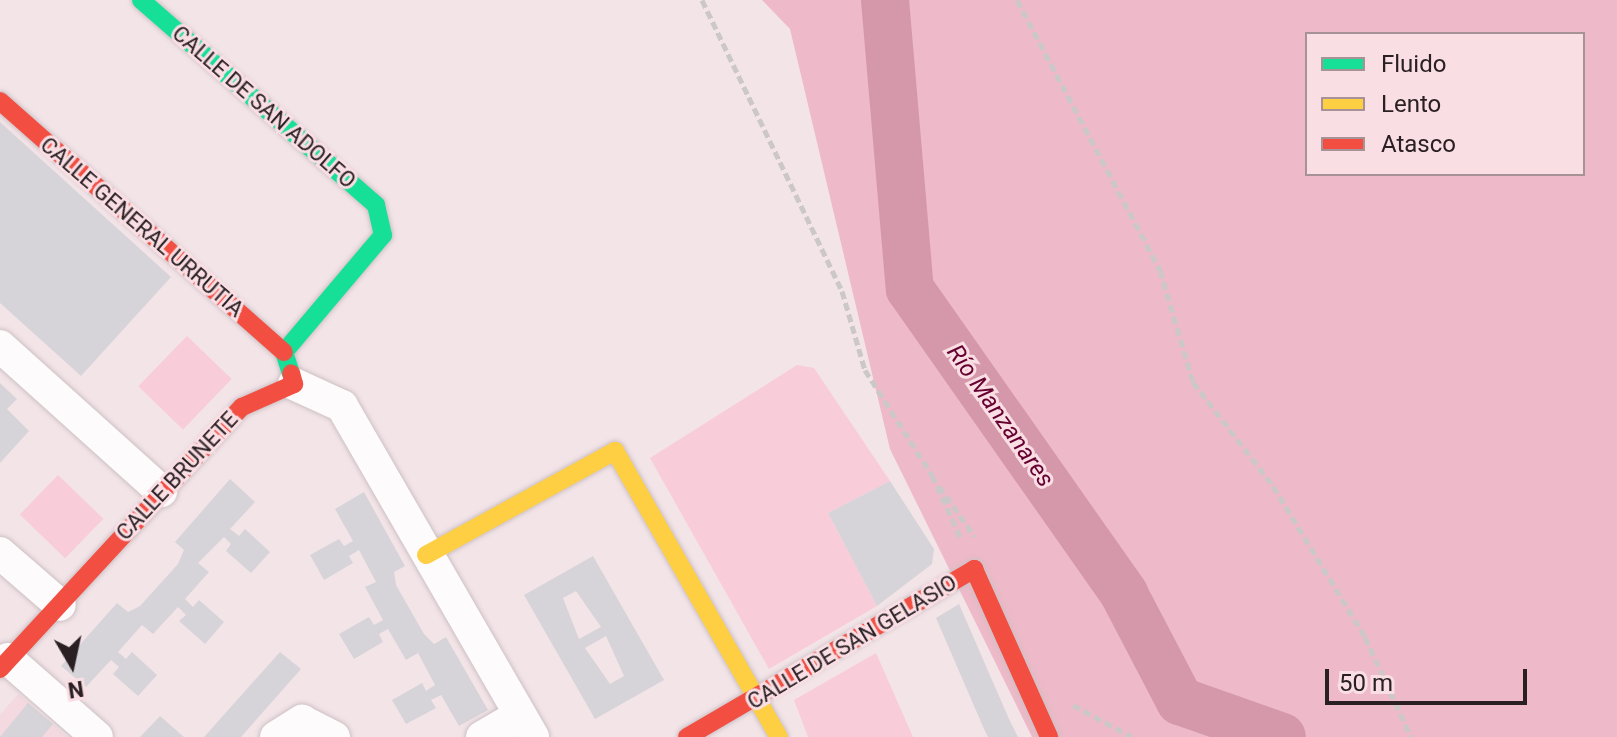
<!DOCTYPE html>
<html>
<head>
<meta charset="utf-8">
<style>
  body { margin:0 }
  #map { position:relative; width:1617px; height:737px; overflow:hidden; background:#f3e4e8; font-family:Roboto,sans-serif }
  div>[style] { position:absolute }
  .built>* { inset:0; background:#f4d9e0 }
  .green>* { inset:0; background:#f9ccd9; transform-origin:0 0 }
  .forest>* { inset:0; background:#eeb9c8 }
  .river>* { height:48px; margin:-24px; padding:0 24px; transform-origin:24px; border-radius:24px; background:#d598aa }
  .building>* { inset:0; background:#d6d4d8 }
  .path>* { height:5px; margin-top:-2.5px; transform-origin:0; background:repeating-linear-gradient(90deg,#ccc7c9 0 8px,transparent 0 12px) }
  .roads { filter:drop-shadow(0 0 2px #cdc1c4) drop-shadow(0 0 2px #cdc1c4) }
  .street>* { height:32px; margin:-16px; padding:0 16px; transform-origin:16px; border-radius:16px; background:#fdfbfc }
  .fast>* { height:18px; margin:-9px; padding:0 9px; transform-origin:9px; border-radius:9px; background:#16e098 }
  .slow>* { height:18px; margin:-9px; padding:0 9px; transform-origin:9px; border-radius:9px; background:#ffcf43 }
  .jam>* { height:18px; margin:-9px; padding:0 9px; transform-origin:9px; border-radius:9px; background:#f24e42 }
  span { translate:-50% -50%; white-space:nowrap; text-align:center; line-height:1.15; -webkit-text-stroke:6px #f9dee4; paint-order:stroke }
  .street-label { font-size:22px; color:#2a2023 }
  .water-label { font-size:24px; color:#660031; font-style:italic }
  .legend { position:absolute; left:1305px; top:32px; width:280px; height:144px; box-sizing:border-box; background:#f9dee4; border:2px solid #a69297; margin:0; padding:10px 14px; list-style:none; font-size:24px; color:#2a2023 }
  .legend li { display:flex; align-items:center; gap:16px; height:40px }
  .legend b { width:40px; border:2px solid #a69297 }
  .north { position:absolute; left:32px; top:625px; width:80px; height:80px; -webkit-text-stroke:6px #f9dee4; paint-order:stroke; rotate:171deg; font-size:22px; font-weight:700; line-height:32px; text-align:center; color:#2a2023 }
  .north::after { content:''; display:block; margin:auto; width:28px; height:36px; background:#2a2023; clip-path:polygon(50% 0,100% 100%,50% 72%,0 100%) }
  .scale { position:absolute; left:1325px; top:669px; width:202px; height:36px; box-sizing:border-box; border:4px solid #2a2023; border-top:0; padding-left:10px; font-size:24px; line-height:28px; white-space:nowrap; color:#2a2023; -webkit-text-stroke:6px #f9dee4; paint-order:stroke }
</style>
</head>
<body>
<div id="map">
  <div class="built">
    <i style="clip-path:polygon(18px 694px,67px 737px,0 737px,0 715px)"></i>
  </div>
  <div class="green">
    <i style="left:187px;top:336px;width:62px;height:70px;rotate:44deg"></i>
    <i style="clip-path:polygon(797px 365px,814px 368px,890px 481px,828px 513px,877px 606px,769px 669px,650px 458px)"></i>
    <i style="left:58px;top:475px;width:63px;height:55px;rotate:44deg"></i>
    <i style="clip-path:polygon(876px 653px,913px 737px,808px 737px,794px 700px)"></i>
  </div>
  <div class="forest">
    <i style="clip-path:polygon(evenodd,762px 0,1617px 0,1617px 737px,1032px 737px,890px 449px,790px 29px,762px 0,1307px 34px,1583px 34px,1583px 174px,1307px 174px,1307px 34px)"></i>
  </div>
  <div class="river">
    <i style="left:885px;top:0;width:290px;rotate:85.1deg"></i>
    <i style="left:910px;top:289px;width:373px;rotate:54.9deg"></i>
    <i style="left:1124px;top:594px;width:121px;rotate:62.4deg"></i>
    <i style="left:1180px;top:701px;width:108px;rotate:19.4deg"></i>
  </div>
  <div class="building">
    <i style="clip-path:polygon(0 122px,171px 277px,81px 376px,0 303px)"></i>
    <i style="clip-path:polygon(0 383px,17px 399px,7px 409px,29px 431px,0 463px)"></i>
    <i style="clip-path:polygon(230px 479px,255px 502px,230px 529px,239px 536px,245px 529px,270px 552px,251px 573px,226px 551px,231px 544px,224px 537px,198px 563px,209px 572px,185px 599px,193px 607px,199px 600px,224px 622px,205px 644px,179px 621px,186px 615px,178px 607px,153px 634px,142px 625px,118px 652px,126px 659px,132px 652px,157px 675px,138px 696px,113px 674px,119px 667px,111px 660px,86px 687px,61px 666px,117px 603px,128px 612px,140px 606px,178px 564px,184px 550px,175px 542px)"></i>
    <i style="clip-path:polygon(890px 481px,934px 549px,932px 564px,877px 606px,828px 513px)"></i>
    <i style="clip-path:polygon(364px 492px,405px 566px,394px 572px,396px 585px,424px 634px,434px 644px,446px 637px,488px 710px,459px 726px,441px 695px,431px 700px,436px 708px,406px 724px,392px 700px,422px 683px,426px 691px,435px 685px,418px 653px,406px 660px,388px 629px,379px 634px,383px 642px,354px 659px,339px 634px,369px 617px,374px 625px,383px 620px,365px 587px,376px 582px,359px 550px,349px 556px,353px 563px,324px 580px,310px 555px,339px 539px,344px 546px,353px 541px,335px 509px)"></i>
    <i style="clip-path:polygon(evenodd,593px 556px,664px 680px,595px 719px,524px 595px,593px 556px,576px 591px,601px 627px,579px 639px,563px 598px,576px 591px,593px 556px,606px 636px,624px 676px,610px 684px,585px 648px,606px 636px)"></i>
    <i style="clip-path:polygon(959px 604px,1009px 719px,1018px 737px,988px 737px,984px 729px,936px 618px)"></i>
    <i style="clip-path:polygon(280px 652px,301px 669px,241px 737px,204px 737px)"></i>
    <i style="clip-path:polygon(28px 703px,53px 724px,42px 737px,0 737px)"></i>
    <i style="clip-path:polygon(160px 716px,184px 737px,140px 737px)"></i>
  </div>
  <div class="path">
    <i style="left:702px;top:0;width:323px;rotate:64.3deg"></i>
    <i style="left:842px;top:291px;width:82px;rotate:73.8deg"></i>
    <i style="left:865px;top:370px;width:125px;rotate:57.5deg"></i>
    <i style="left:932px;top:475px;width:70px;rotate:65.6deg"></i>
    <i style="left:1017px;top:0;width:306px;rotate:62.1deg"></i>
    <i style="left:1160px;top:270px;width:117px;rotate:73.6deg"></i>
    <i style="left:1193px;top:382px;width:131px;rotate:52.4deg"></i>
    <i style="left:1273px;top:486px;width:177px;rotate:58.6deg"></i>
    <i style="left:1365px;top:637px;width:110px;rotate:65.3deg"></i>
    <i style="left:939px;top:486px;width:62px;rotate:54.8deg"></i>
    <i style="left:1073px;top:705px;width:67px;rotate:28.5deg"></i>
  </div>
  <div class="roads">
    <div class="street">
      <i style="left:0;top:346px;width:217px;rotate:42deg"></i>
      <i style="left:294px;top:384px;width:53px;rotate:24.6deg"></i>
      <i style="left:342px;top:406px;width:382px;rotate:60deg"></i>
      <i style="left:0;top:553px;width:79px;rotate:40.9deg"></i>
      <i style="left:8px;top:659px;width:118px;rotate:41.2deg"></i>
      <i style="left:276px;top:737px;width:31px;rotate:-32deg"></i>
      <i style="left:302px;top:721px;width:36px;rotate:27deg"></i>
      <i style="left:482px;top:737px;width:44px;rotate:-30.1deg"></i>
    </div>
    <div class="fast">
      <i style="left:141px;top:0;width:312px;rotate:41.1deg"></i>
      <i style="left:376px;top:205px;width:31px;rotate:77deg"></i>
      <i style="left:383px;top:235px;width:153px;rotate:130.2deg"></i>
      <i style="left:284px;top:352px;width:22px;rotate:72deg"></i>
    </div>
    <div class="slow">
      <i style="left:426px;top:555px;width:216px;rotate:-28.8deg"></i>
      <i style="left:615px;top:451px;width:330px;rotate:60.2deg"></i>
    </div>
    <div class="jam">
      <i style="left:0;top:101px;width:379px;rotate:41.5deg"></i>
      <i style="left:0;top:669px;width:357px;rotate:-47.3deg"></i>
      <i style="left:242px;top:407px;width:57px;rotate:-23.9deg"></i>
      <i style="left:294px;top:384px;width:11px;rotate:-105deg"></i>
      <i style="left:687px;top:737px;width:333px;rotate:-30.3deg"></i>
      <i style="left:974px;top:569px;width:184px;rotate:65.9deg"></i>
    </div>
  </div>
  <div class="street-label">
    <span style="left:264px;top:107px;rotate:41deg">CALLE DE SAN ADOLFO</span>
    <span style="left:142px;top:227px;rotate:41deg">CALLE GENERAL URRUTIA</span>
    <span style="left:177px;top:476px;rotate:-47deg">CALLE BRUNETE</span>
    <span style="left:852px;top:642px;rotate:-31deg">CALLE DE SAN GELASIO</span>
  </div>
  <div class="water-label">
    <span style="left:1000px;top:416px;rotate:55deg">Río Manzanares</span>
  </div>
  <ul class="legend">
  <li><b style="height:10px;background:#16e098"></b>Fluido</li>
  <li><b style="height:10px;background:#ffcf43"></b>Lento</li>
  <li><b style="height:10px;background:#f24e42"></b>Atasco</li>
  </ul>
  <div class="north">N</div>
  <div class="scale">50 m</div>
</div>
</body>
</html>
